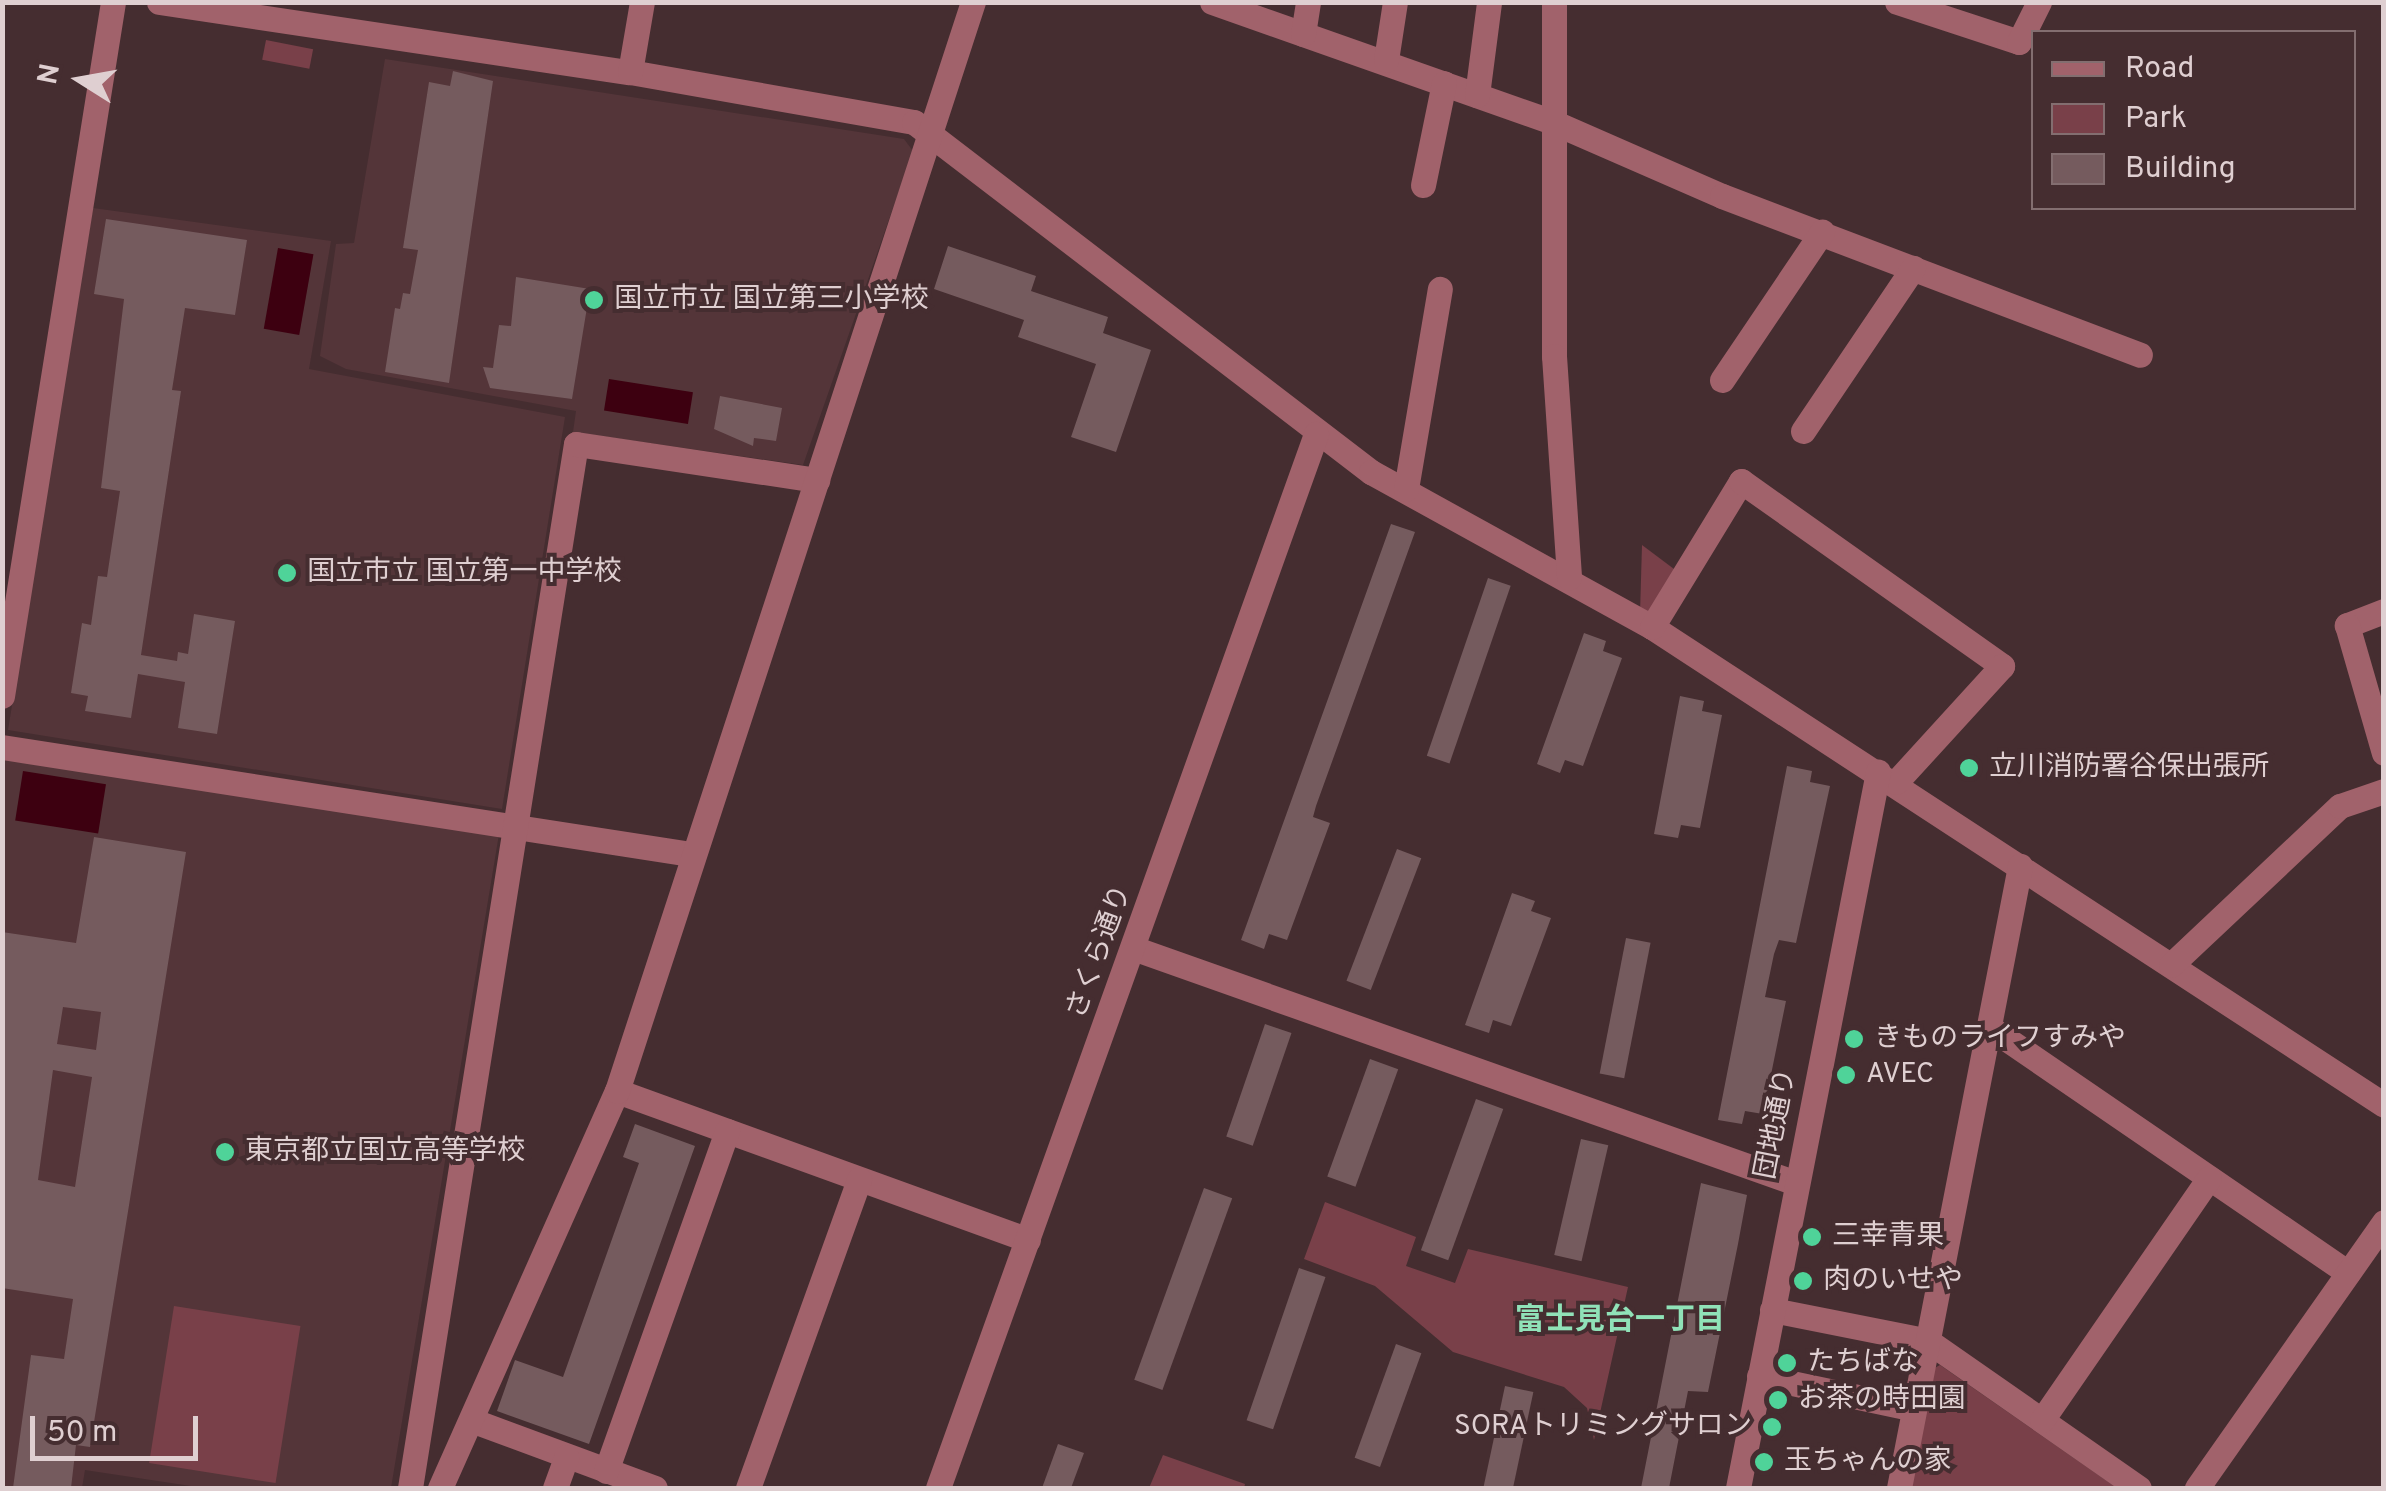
<!DOCTYPE html>
<html>
<head>
<meta charset="utf-8">
<style>
  body { margin:0 }
  #map { position:relative; width:2386px; height:1491px; overflow:hidden; background:#452d30; font-family:Overpass,"Noto Sans JP",sans-serif }
  div>[style] { position:absolute }
  .built>* { inset:0; background:#543539 }
  .green>* { inset:0; background:#794049; transform-origin:0 0 }
  .water>* { inset:0; background:#3d0010; transform-origin:0 0 }
  .building>* { inset:0; background:#755b5e; transform-origin:0 0 }
  .minor>* { height:25px; margin:-12.5px; padding:0 12.5px; transform-origin:12.5px; border-radius:12.5px; background:#a1626b }
  .dots>* { width:28px; height:28px; translate:-50% -50%; box-sizing:border-box; border:5px solid #452d30; border-radius:50% }
  span { translate:-50% -50%; white-space:nowrap; text-align:center; line-height:1.15; -webkit-text-stroke:8px #452d30; paint-order:stroke }
  .poi-label { font-size:28px; color:#dfcfd1 }
  .left { translate:0 -50%; text-align:left }
  .right { translate:-100% -50%; text-align:right }
  .street-label { font-size:28px; color:#dfcfd1 }
  .neighbourhood-label { font-size:30px; color:#90e2b8; font-weight:700 }
  .frame { position:absolute; inset:0; border:5px solid #dfcfd1; pointer-events:none }
  .legend { position:absolute; left:2031px; top:30px; width:325px; height:180px; box-sizing:border-box; background:#452d30; border:2px solid #836e70; margin:0; padding:12px 18px; list-style:none; font-size:30px; color:#dfcfd1 }
  .legend li { display:flex; align-items:center; gap:20px; height:50px }
  .legend b { width:50px; border:2px solid #836e70 }
  .north { position:absolute; left:30px; top:30px; width:100px; height:100px; -webkit-text-stroke:8px #452d30; paint-order:stroke; rotate:281deg; font-size:28px; font-weight:700; line-height:40px; text-align:center; color:#dfcfd1 }
  .north::after { content:''; display:block; margin:auto; width:35px; height:45px; background:#dfcfd1; clip-path:polygon(50% 0,100% 100%,50% 72%,0 100%) }
  .scale { position:absolute; left:30px; top:1416px; width:168px; height:45px; box-sizing:border-box; border:5px solid #dfcfd1; border-top:0; padding-left:12px; font-size:30px; line-height:35px; white-space:nowrap; color:#dfcfd1; -webkit-text-stroke:8px #452d30; paint-order:stroke }
</style>
</head>
<body>
<div id="map">
  <div class="built">
    <i style="clip-path:polygon(385px 59px,904px 139px,913px 151px,803px 465px,573px 432px,576px 411px,346px 369px,320px 356px,336px 244px,354px 243px)"></i>
    <i style="clip-path:polygon(93px 208px,331px 241px,309px 369px,565px 417px,502px 809px,8px 730px)"></i>
    <i style="clip-path:polygon(4px 758px,499px 834px,391px 1488px,204px 1488px,85px 1470px,82px 1488px,3px 1488px)"></i>
  </div>
  <div class="green">
    <i style="left:266px;top:40px;width:48px;height:20px;rotate:11deg"></i>
    <i style="clip-path:polygon(1642px 545px,1678px 572px,1655px 612px,1640px 614px)"></i>
    <i style="clip-path:polygon(1325px 1202px,1416px 1237px,1406px 1266px,1455px 1283px,1468px 1249px,1628px 1287px,1594px 1440px,1587px 1408px,1564px 1387px,1453px 1352px,1375px 1286px,1304px 1259px)"></i>
    <i style="left:174px;top:1306px;width:128px;height:159px;rotate:9deg"></i>
    <i style="clip-path:polygon(1940px 1365px,2117px 1488px,1915px 1488px,1909px 1484px,1931px 1370px)"></i>
    <i style="clip-path:polygon(1163px 1455px,1245px 1484px,1244px 1488px,1149px 1488px)"></i>
  </div>
  <div class="water">
    <i style="left:278px;top:248px;width:36px;height:82px;rotate:10deg"></i>
    <i style="left:609px;top:379px;width:85px;height:32px;rotate:9deg"></i>
    <i style="left:23px;top:771px;width:84px;height:50px;rotate:9deg"></i>
  </div>
  <div class="building">
    <i style="clip-path:polygon(453px 71px,493px 81px,449px 383px,385px 372px,395px 308px,400px 309px,403px 293px,410px 294px,418px 250px,403px 248px,429px 82px,450px 86px)"></i>
    <i style="clip-path:polygon(106px 219px,247px 240px,235px 315px,185px 308px,172px 390px,181px 391px,141px 655px,177px 661px,178px 652px,188px 654px,194px 614px,235px 621px,217px 734px,178px 728px,185px 682px,138px 674px,131px 718px,85px 711px,88px 696px,71px 693px,82px 623px,91px 625px,98px 576px,107px 577px,120px 491px,101px 488px,124px 299px,94px 294px)"></i>
    <i style="clip-path:polygon(948px 246px,1036px 276px,1031px 291px,1108px 317px,1103px 333px,1151px 350px,1116px 452px,1071px 437px,1096px 364px,1018px 337px,1024px 320px,934px 289px)"></i>
    <i style="clip-path:polygon(516px 277px,590px 289px,572px 399px,490px 388px,483px 367px,493px 368px,499px 325px,511px 326px)"></i>
    <i style="clip-path:polygon(720px 396px,782px 408px,776px 441px,754px 438px,753px 446px,714px 429px)"></i>
    <i style="clip-path:polygon(1391px 524px,1415px 532px,1316px 806px,1313px 817px,1330px 823px,1287px 940px,1269px 934px,1264px 949px,1241px 940px)"></i>
    <i style="left:1488px;top:578px;width:24px;height:188px;rotate:19deg"></i>
    <i style="clip-path:polygon(1584px 633px,1606px 641px,1603px 651px,1622px 658px,1583px 766px,1565px 760px,1560px 773px,1537px 764px)"></i>
    <i style="clip-path:polygon(1680px 696px,1704px 701px,1702px 711px,1722px 715px,1700px 828px,1681px 825px,1678px 838px,1654px 834px)"></i>
    <i style="clip-path:polygon(1787px 766px,1812px 771px,1810px 782px,1830px 786px,1796px 943px,1779px 940px,1774px 954px,1765px 997px,1786px 1001px,1763px 1114px,1745px 1111px,1742px 1124px,1718px 1120px)"></i>
    <i style="clip-path:polygon(evenodd,94px 837px,186px 852px,90px 1447px,76px 1445px,71px 1488px,13px 1488px,31px 1355px,64px 1359px,73px 1299px,2px 1288px,2px 932px,76px 943px,94px 837px,63px 1007px,101px 1012px,96px 1050px,57px 1044px,63px 1007px,94px 837px,53px 1070px,92px 1077px,75px 1187px,38px 1180px,53px 1070px)"></i>
    <i style="left:1397px;top:849px;width:26px;height:141px;rotate:21deg"></i>
    <i style="clip-path:polygon(1512px 893px,1535px 901px,1531px 911px,1551px 918px,1511px 1026px,1493px 1020px,1489px 1033px,1465px 1025px)"></i>
    <i style="left:1626px;top:938px;width:25px;height:138px;rotate:11deg"></i>
    <i style="left:1265px;top:1024px;width:28px;height:119px;rotate:19deg"></i>
    <i style="left:1370px;top:1059px;width:30px;height:125px;rotate:20deg"></i>
    <i style="left:1476px;top:1099px;width:29px;height:161px;rotate:20deg"></i>
    <i style="clip-path:polygon(635px 1124px,695px 1146px,589px 1444px,497px 1411px,515px 1360px,563px 1377px,639px 1163px,623px 1157px)"></i>
    <i style="left:1581px;top:1139px;width:28px;height:119px;rotate:13deg"></i>
    <i style="clip-path:polygon(1701px 1183px,1747px 1195px,1738px 1244px,1708px 1392px,1688px 1391px,1669px 1488px,1641px 1488px)"></i>
    <i style="left:1204px;top:1188px;width:30px;height:204px;rotate:20deg"></i>
    <i style="left:1299px;top:1268px;width:28px;height:161px;rotate:19deg"></i>
    <i style="left:1396px;top:1344px;width:27px;height:121px;rotate:20deg"></i>
    <i style="left:1505px;top:1386px;width:29px;height:105px;rotate:12deg"></i>
    <i style="clip-path:polygon(1058px 1444px,1084px 1453px,1071px 1488px,1042px 1488px)"></i>
  </div>
  <div class="minor">
    <i style="left:159px;top:2px;width:476px;rotate:8.5deg"></i>
    <i style="left:630px;top:72px;width:288px;rotate:10deg"></i>
    <i style="left:914px;top:122px;width:576px;rotate:37.45deg"></i>
    <i style="left:1371px;top:472px;width:321px;rotate:28.9deg"></i>
    <i style="left:1652px;top:627px;width:874px;rotate:33.14deg"></i>
    <i style="left:1212px;top:2px;width:364px;rotate:19.4deg"></i>
    <i style="left:1555px;top:123px;width:182px;rotate:23.6deg"></i>
    <i style="left:1722px;top:196px;width:447px;rotate:20.8deg"></i>
    <i style="left:1554px;top:2px;width:354px;rotate:90deg"></i>
    <i style="left:1554px;top:356px;width:222px;rotate:86.1deg"></i>
    <i style="left:1897px;top:2px;width:128px;rotate:18.2deg"></i>
    <i style="left:2019px;top:42px;width:45px;rotate:-63.4deg"></i>
    <i style="left:1303px;top:34px;width:32px;rotate:-81deg"></i>
    <i style="left:1386px;top:60px;width:59px;rotate:-81.2deg"></i>
    <i style="left:630px;top:72px;width:71px;rotate:-80.3deg"></i>
    <i style="left:1477px;top:95px;width:94px;rotate:-82.6deg"></i>
    <i style="left:1423px;top:185px;width:104px;rotate:-78.4deg"></i>
    <i style="left:1722px;top:380px;width:179px;rotate:-56deg"></i>
    <i style="left:1803px;top:431px;width:197px;rotate:-56deg"></i>
    <i style="left:1406px;top:489px;width:203px;rotate:-80.4deg"></i>
    <i style="left:2384px;top:611px;width:40px;rotate:159deg"></i>
    <i style="left:2347px;top:625px;width:133px;rotate:73.9deg"></i>
    <i style="left:1652px;top:627px;width:171px;rotate:-58.6deg"></i>
    <i style="left:1741px;top:481px;width:320px;rotate:35.3deg"></i>
    <i style="left:2002px;top:666px;width:157px;rotate:132.4deg"></i>
    <i style="left:2px;top:696px;width:703px;rotate:-80.91deg"></i>
    <i style="left:2px;top:747px;width:696px;rotate:8.84deg"></i>
    <i style="left:1133px;top:948px;width:703px;rotate:19.52deg"></i>
    <i style="left:2171px;top:965px;width:232px;rotate:-43.3deg"></i>
    <i style="left:2340px;top:806px;width:46px;rotate:-18.8deg"></i>
    <i style="left:1989px;top:1027px;width:435px;rotate:34.4deg"></i>
    <i style="left:617px;top:1091px;width:437px;rotate:19.9deg"></i>
    <i style="left:1772px;top:1310px;width:159px;rotate:11.2deg"></i>
    <i style="left:1928px;top:1341px;width:257px;rotate:34.9deg"></i>
    <i style="left:1759px;top:1376px;width:158px;rotate:12deg"></i>
    <i style="left:471px;top:1420px;width:196px;rotate:20.3deg"></i>
    <i style="left:2042px;top:1420px;width:294px;rotate:-55.4deg"></i>
    <i style="left:606px;top:1471px;width:361px;rotate:-70.4deg"></i>
    <i style="left:410px;top:1488px;width:1057px;rotate:-80.97deg"></i>
    <i style="left:576px;top:444px;width:244px;rotate:8.5deg"></i>
    <i style="left:440px;top:1488px;width:435px;rotate:-66deg"></i>
    <i style="left:617px;top:1091px;width:1146px;rotate:-71.9deg"></i>
    <i style="left:555px;top:1488px;width:33px;rotate:-70deg"></i>
    <i style="left:748px;top:1488px;width:328px;rotate:-70.2deg"></i>
    <i style="left:938px;top:1488px;width:1120px;rotate:-70.27deg"></i>
    <i style="left:1738px;top:1488px;width:730px;rotate:-78.94deg"></i>
    <i style="left:1899px;top:1488px;width:634px;rotate:-78.99deg"></i>
    <i style="left:2197px;top:1488px;width:325px;rotate:-54.9deg"></i>
  </div>
  <div class="dots">
    <i style="left:594px;top:300px;background:#4fd399"></i>
    <i style="left:287px;top:573px;background:#4fd399"></i>
    <i style="left:1969px;top:768px;background:#4fd399"></i>
    <i style="left:1854px;top:1039px;background:#4fd399"></i>
    <i style="left:1846px;top:1075px;background:#4fd399"></i>
    <i style="left:225px;top:1152px;background:#4fd399"></i>
    <i style="left:1812px;top:1237px;background:#4fd399"></i>
    <i style="left:1803px;top:1281px;background:#4fd399"></i>
    <i style="left:1787px;top:1363px;background:#4fd399"></i>
    <i style="left:1778px;top:1400px;background:#4fd399"></i>
    <i style="left:1772px;top:1427px;background:#4fd399"></i>
    <i style="left:1764px;top:1462px;background:#4fd399"></i>
  </div>
  <div class="poi-label">
    <span class="left" style="left:614px;top:300px">国立市立 国立第三小学校</span>
    <span class="left" style="left:307px;top:573px">国立市立 国立第一中学校</span>
    <span class="left" style="left:1989px;top:768px">立川消防署谷保出張所</span>
    <span class="left" style="left:1874px;top:1039px">きものライフすみや</span>
    <span class="left" style="left:1866px;top:1075px">AVEC</span>
    <span class="left" style="left:245px;top:1152px">東京都立国立高等学校</span>
    <span class="left" style="left:1832px;top:1237px">三幸青果</span>
    <span class="left" style="left:1823px;top:1281px">肉のいせや</span>
    <span class="left" style="left:1807px;top:1363px">たちばな</span>
    <span class="left" style="left:1798px;top:1400px">お茶の時田園</span>
    <span class="right" style="left:1752px;top:1427px">SORAトリミングサロン</span>
    <span class="left" style="left:1784px;top:1462px">玉ちゃんの家</span>
  </div>
  <div class="street-label">
    <span style="left:1100px;top:952px;rotate:-70deg">さくら通り</span>
    <span style="left:1777px;top:1124px;rotate:-79deg">団地通り</span>
  </div>
  <div class="neighbourhood-label">
    <span style="left:1620px;top:1322px">富士見台一丁目</span>
  </div>
  <div class="frame"></div>
  <ul class="legend">
  <li><b style="height:12px;background:#a1626b"></b>Road</li>
  <li><b style="height:28px;background:#794049"></b>Park</li>
  <li><b style="height:28px;background:#755b5e"></b>Building</li>
  </ul>
  <div class="north">N</div>
  <div class="scale">50 m</div>
</div>
</body>
</html>
